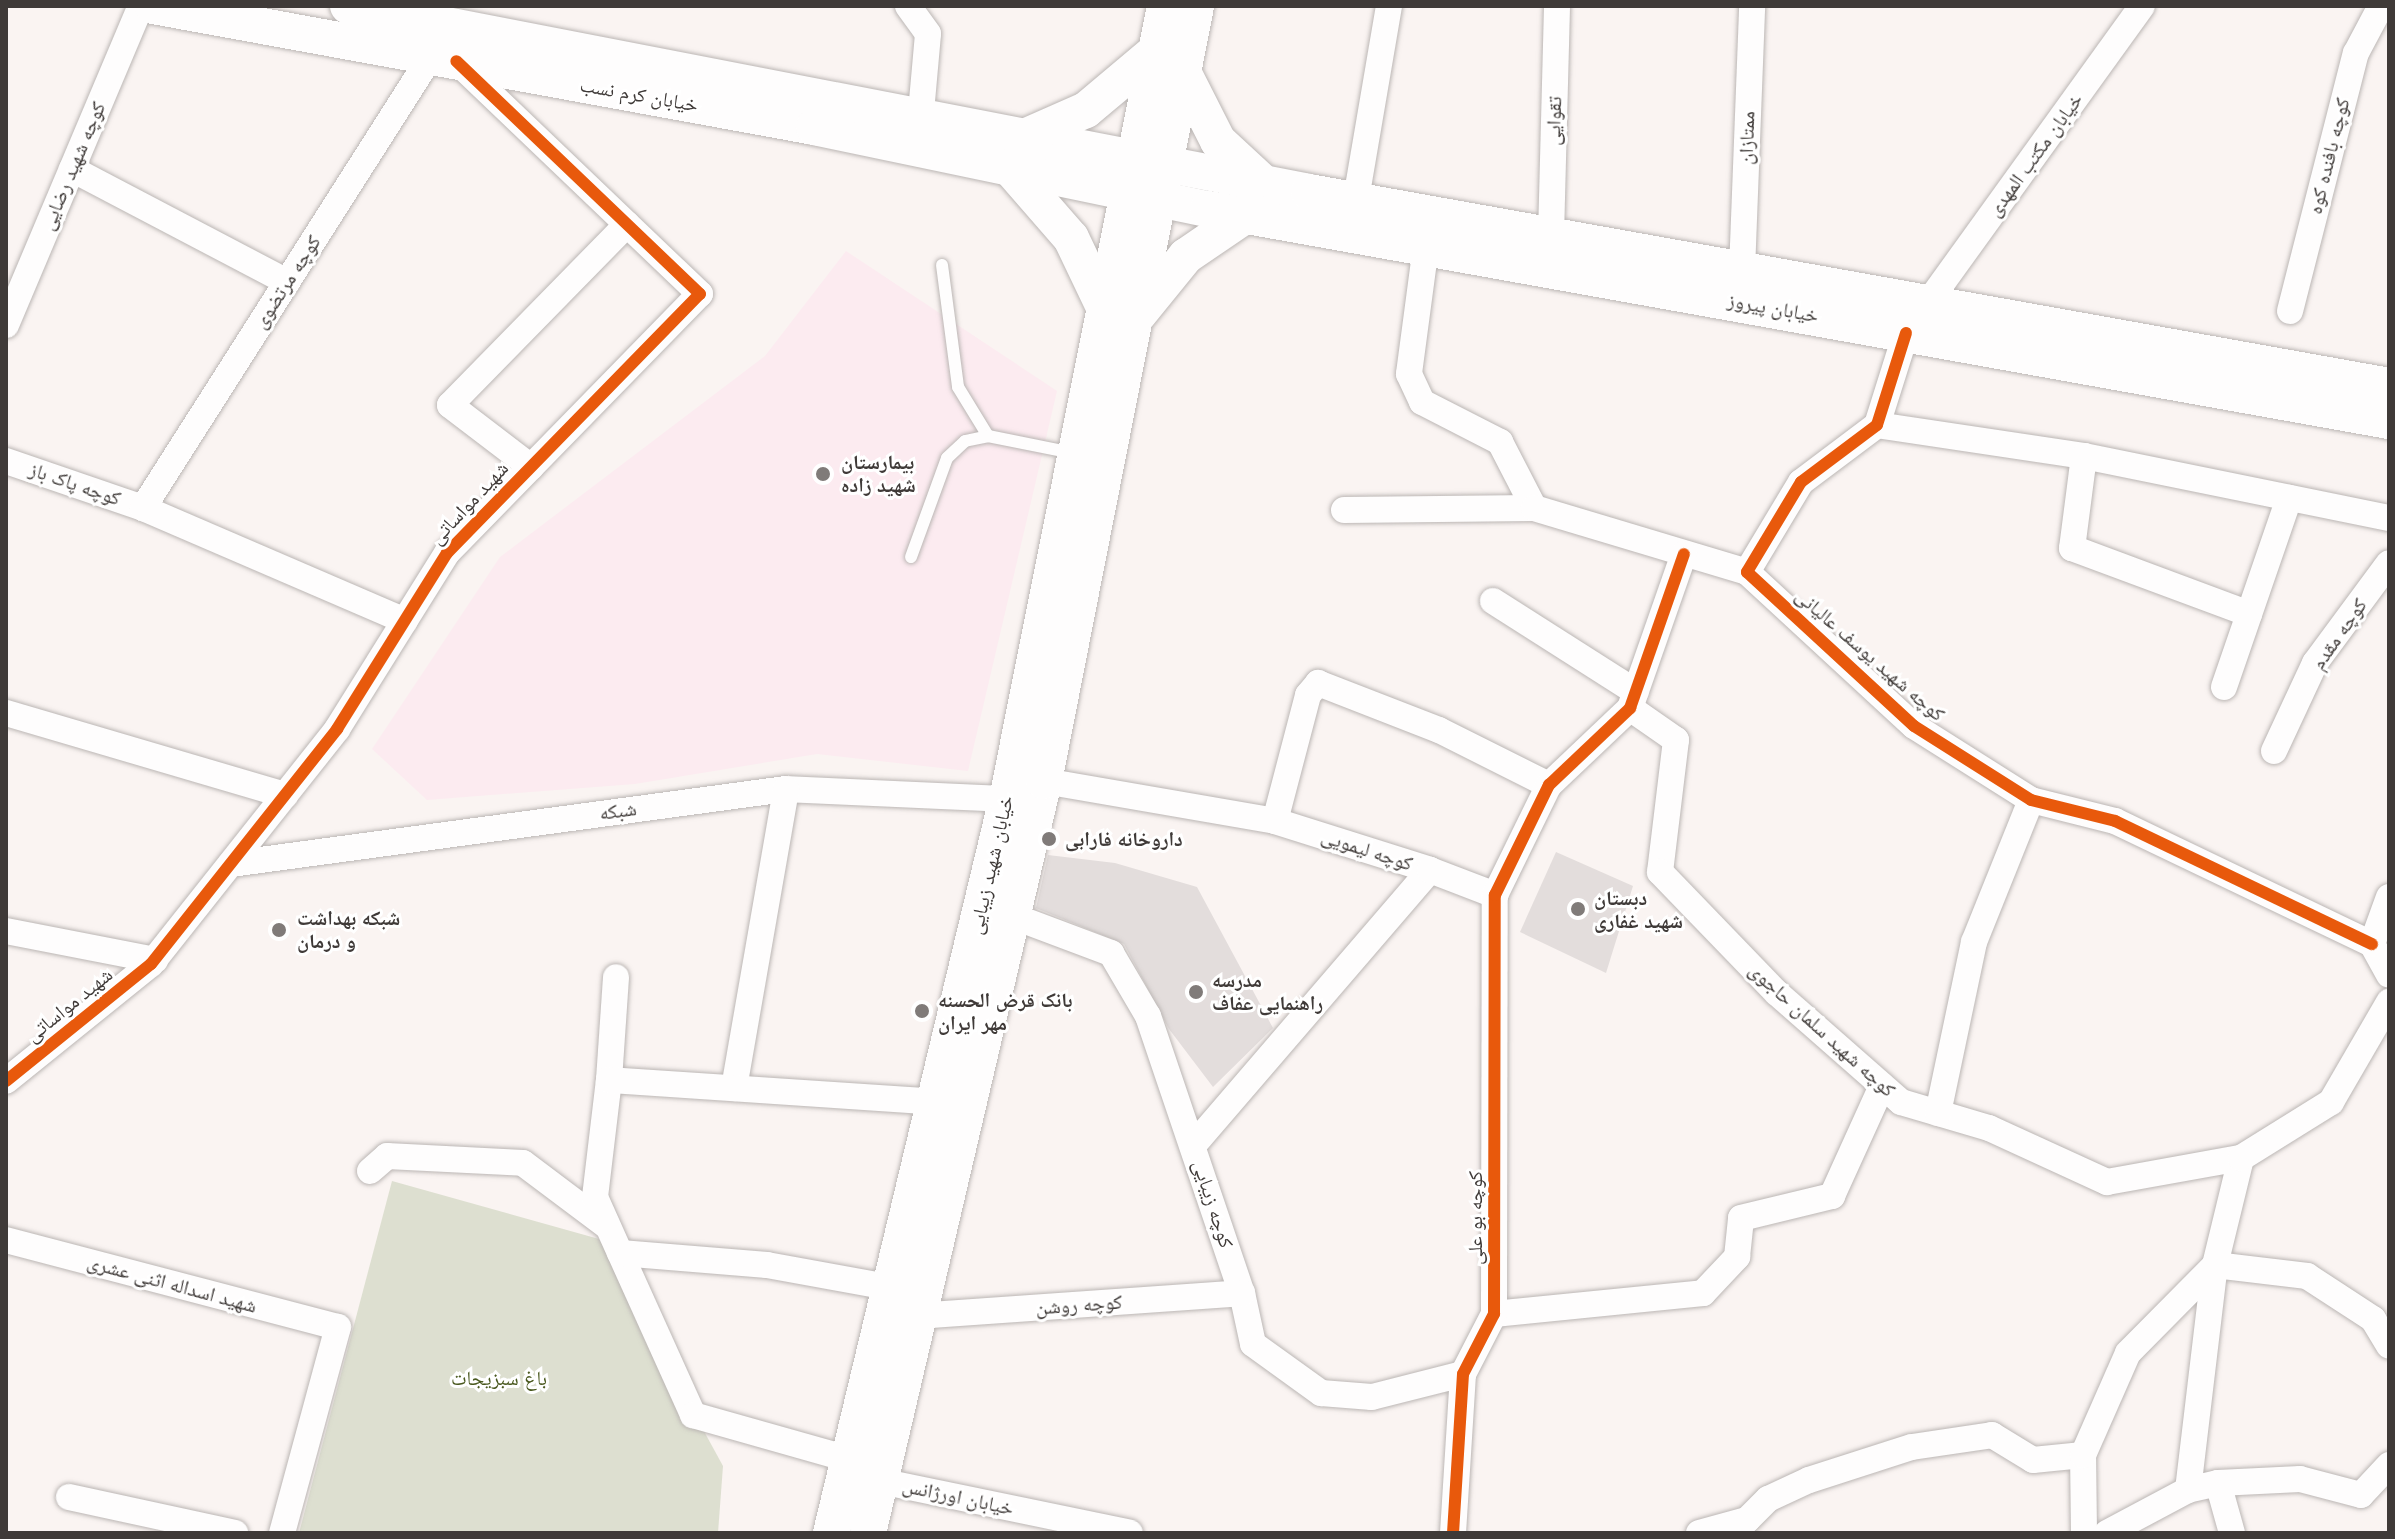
<!DOCTYPE html>
<html>
<head>
<meta charset="utf-8">
<style>
  body { margin:0 }
  #map { position:relative; width:2395px; height:1539px; overflow:hidden; background:#faf4f2; font-family:Helvetica,"Noto Naskh Arabic",sans-serif }
  div>[style] { position:absolute }
  .medical>* { inset:0; background:#fcebf0 }
  .green>* { inset:0; background:#dddfd0 }
  .building>* { inset:0; background:#e3dddc }
  .roads { filter:drop-shadow(0 0 2px #bbb6b4) drop-shadow(0 0 2px #bbb6b4) }
  .lane>* { height:12px; margin:-6px; padding:0 6px; transform-origin:6px; border-radius:6px; background:#fefdfd }
  .street>* { height:26px; margin:-13px; padding:0 13px; transform-origin:13px; border-radius:13px; background:#fefdfd }
  .secondary>* { height:36px; margin:-18px; padding:0 18px; transform-origin:18px; border-radius:18px; background:#fefdfd }
  .cycleway>* { height:12px; margin:-6px; padding:0 6px; transform-origin:6px; border-radius:6px; background:#e8590c }
  .dots>* { width:22px; height:22px; translate:-50% -50%; box-sizing:border-box; border:4px solid #fff; border-radius:50% }
  span { translate:-50% -50%; white-space:nowrap; text-align:center; line-height:1.15; -webkit-text-stroke:6px #fff; paint-order:stroke }
  .street-label { font-size:20px; color:#3f3a38 }
  .poi-label { font-size:20px; color:#3f3a38; font-weight:700 }
  .left { translate:0 -50%; text-align:left }
  .park-label { font-size:20px; color:#4a591f }
  .frame { position:absolute; inset:0; border:8px solid #3f3a38; pointer-events:none }
</style>
</head>
<body>
<div id="map">
  <div class="medical">
    <i style="clip-path:polygon(846px 251px,1057px 391px,968px 771px,817px 754px,635px 784px,427px 800px,372px 749px,500px 557px,765px 356px)"></i>
  </div>
  <div class="green">
    <i style="clip-path:polygon(392px 1181px,599px 1239px,723px 1466px,718px 1533px,299px 1533px)"></i>
  </div>
  <div class="building">
    <i style="clip-path:polygon(1556px 852px,1633px 886px,1606px 973px,1520px 932px)"></i>
    <i style="clip-path:polygon(1048px 855px,1115px 863px,1197px 887px,1273px 1028px,1213px 1087px,1169px 1029px,1124px 944px,1036px 908px)"></i>
  </div>
  <div class="roads">
    <div class="lane">
      <i style="left:942px;top:265px;width:123px;rotate:82.5deg"></i>
      <i style="left:958px;top:387px;width:57px;rotate:58.5deg"></i>
      <i style="left:911px;top:557px;width:105px;rotate:-70deg"></i>
      <i style="left:947px;top:458px;width:25px;rotate:-43deg"></i>
      <i style="left:965px;top:441px;width:24px;rotate:-12deg"></i>
      <i style="left:988px;top:436px;width:87px;rotate:11.3deg"></i>
    </div>
    <div class="street">
      <i style="left:908px;top:6px;width:34px;rotate:54deg"></i>
      <i style="left:928px;top:34px;width:79px;rotate:95.1deg"></i>
      <i style="left:72px;top:169px;width:243px;rotate:27.7deg"></i>
      <i style="left:1356px;top:199px;width:196px;rotate:-80.3deg"></i>
      <i style="left:1551px;top:236px;width:230px;rotate:-88.5deg"></i>
      <i style="left:1426px;top:246px;width:129px;rotate:97.6deg"></i>
      <i style="left:1409px;top:374px;width:31px;rotate:65deg"></i>
      <i style="left:1422px;top:402px;width:88px;rotate:27.1deg"></i>
      <i style="left:1500px;top:442px;width:74px;rotate:62.7deg"></i>
      <i style="left:1742px;top:271px;width:265px;rotate:-87.8deg"></i>
      <i style="left:1927px;top:304px;width:367px;rotate:-54.2deg"></i>
      <i style="left:2290px;top:311px;width:266px;rotate:-75.7deg"></i>
      <i style="left:2356px;top:53px;width:53px;rotate:-62deg"></i>
      <i style="left:6px;top:325px;width:346px;rotate:-67.1deg"></i>
      <i style="left:1906px;top:333px;width:96px;rotate:107.5deg"></i>
      <i style="left:1877px;top:425px;width:95px;rotate:143.1deg"></i>
      <i style="left:1801px;top:482px;width:105px;rotate:121deg"></i>
      <i style="left:1747px;top:572px;width:227px;rotate:42.7deg"></i>
      <i style="left:1914px;top:726px;width:138px;rotate:32.3deg"></i>
      <i style="left:2031px;top:800px;width:87px;rotate:14deg"></i>
      <i style="left:2115px;top:821px;width:285px;rotate:25.6deg"></i>
      <i style="left:1877px;top:425px;width:209px;rotate:8.5deg"></i>
      <i style="left:2084px;top:456px;width:311px;rotate:11.5deg"></i>
      <i style="left:2084px;top:456px;width:93px;rotate:97.4deg"></i>
      <i style="left:2072px;top:548px;width:189px;rotate:20.4deg"></i>
      <i style="left:6px;top:461px;width:145px;rotate:18.9deg"></i>
      <i style="left:143px;top:508px;width:285px;rotate:23.3deg"></i>
      <i style="left:531px;top:467px;width:102px;rotate:-142.6deg"></i>
      <i style="left:450px;top:405px;width:253px;rotate:-45.6deg"></i>
      <i style="left:143px;top:508px;width:536px;rotate:-57.5deg"></i>
      <i style="left:1344px;top:510px;width:190px;rotate:-0.6deg"></i>
      <i style="left:1534px;top:508px;width:222px;rotate:16.7deg"></i>
      <i style="left:1493px;top:601px;width:169px;rotate:32.5deg"></i>
      <i style="left:2224px;top:687px;width:200px;rotate:-71deg"></i>
      <i style="left:1630px;top:708px;width:56px;rotate:34.8deg"></i>
      <i style="left:1676px;top:740px;width:133px;rotate:96.9deg"></i>
      <i style="left:1660px;top:872px;width:168px;rotate:46deg"></i>
      <i style="left:1777px;top:993px;width:165px;rotate:41.3deg"></i>
      <i style="left:1901px;top:1102px;width:92px;rotate:16.5deg"></i>
      <i style="left:1989px;top:1128px;width:130px;rotate:24.6deg"></i>
      <i style="left:2107px;top:1182px;width:136px;rotate:-10.2deg"></i>
      <i style="left:6px;top:713px;width:291px;rotate:16.4deg"></i>
      <i style="left:2274px;top:751px;width:97px;rotate:-65deg"></i>
      <i style="left:2315px;top:663px;width:124px;rotate:-53.5deg"></i>
      <i style="left:1044px;top:781px;width:234px;rotate:9.8deg"></i>
      <i style="left:1275px;top:821px;width:163px;rotate:17.5deg"></i>
      <i style="left:1430px;top:870px;width:362px;rotate:130.7deg"></i>
      <i style="left:1275px;top:821px;width:130px;rotate:-75.3deg"></i>
      <i style="left:1308px;top:695px;width:16px;rotate:-50deg"></i>
      <i style="left:1318px;top:683px;width:130px;rotate:21.2deg"></i>
      <i style="left:1439px;top:730px;width:123px;rotate:26.6deg"></i>
      <i style="left:231px;top:864px;width:560px;rotate:-7.7deg"></i>
      <i style="left:786px;top:789px;width:221px;rotate:2.6deg"></i>
      <i style="left:1430px;top:870px;width:70px;rotate:21deg"></i>
      <i style="left:2389px;top:897px;width:50px;rotate:109.9deg"></i>
      <i style="left:2372px;top:944px;width:35px;rotate:61deg"></i>
      <i style="left:1015px;top:917px;width:103px;rotate:20.6deg"></i>
      <i style="left:1111px;top:953px;width:73px;rotate:59.6deg"></i>
      <i style="left:1148px;top:1016px;width:293px;rotate:71.3deg"></i>
      <i style="left:1242px;top:1293px;width:52px;rotate:77.8deg"></i>
      <i style="left:1253px;top:1344px;width:84px;rotate:35.8deg"></i>
      <i style="left:1321px;top:1393px;width:51px;rotate:4.5deg"></i>
      <i style="left:1372px;top:1397px;width:94px;rotate:-14.2deg"></i>
      <i style="left:6px;top:931px;width:152px;rotate:11deg"></i>
      <i style="left:609px;top:1080px;width:103px;rotate:-86.1deg"></i>
      <i style="left:6px;top:1081px;width:186px;rotate:-38.9deg"></i>
      <i style="left:151px;top:964px;width:300px;rotate:-51.6deg"></i>
      <i style="left:337px;top:729px;width:208px;rotate:-58deg"></i>
      <i style="left:447px;top:553px;width:362px;rotate:-45.7deg"></i>
      <i style="left:700px;top:294px;width:336px;rotate:-136.3deg"></i>
      <i style="left:734px;top:1088px;width:303px;rotate:-80.1deg"></i>
      <i style="left:1938px;top:1113px;width:175px;rotate:-78.1deg"></i>
      <i style="left:1974px;top:942px;width:153px;rotate:-68.1deg"></i>
      <i style="left:370px;top:1171px;width:23px;rotate:-41deg"></i>
      <i style="left:387px;top:1156px;width:136px;rotate:2.9deg"></i>
      <i style="left:523px;top:1163px;width:105px;rotate:36.9deg"></i>
      <i style="left:6px;top:1240px;width:343px;rotate:14.7deg"></i>
      <i style="left:338px;top:1327px;width:213px;rotate:105.2deg"></i>
      <i style="left:620px;top:1253px;width:178px;rotate:65.7deg"></i>
      <i style="left:693px;top:1415px;width:161px;rotate:15.8deg"></i>
      <i style="left:888px;top:1287px;width:123px;rotate:-169.7deg"></i>
      <i style="left:767px;top:1265px;width:147px;rotate:-175.3deg"></i>
      <i style="left:620px;top:1253px;width:61px;rotate:-114.1deg"></i>
      <i style="left:595px;top:1197px;width:118px;rotate:-83.2deg"></i>
      <i style="left:609px;top:1080px;width:329px;rotate:3.8deg"></i>
      <i style="left:1494px;top:1314px;width:210px;rotate:-5.7deg"></i>
      <i style="left:1703px;top:1293px;width:50px;rotate:-46.6deg"></i>
      <i style="left:1737px;top:1257px;width:39px;rotate:-84deg"></i>
      <i style="left:1741px;top:1218px;width:94px;rotate:-13.6deg"></i>
      <i style="left:1832px;top:1196px;width:121px;rotate:-65.6deg"></i>
      <i style="left:915px;top:1316px;width:328px;rotate:-4deg"></i>
      <i style="left:880px;top:1481px;width:255px;rotate:11.7deg"></i>
      <i style="left:2218px;top:1483px;width:82px;rotate:-2.8deg"></i>
      <i style="left:2300px;top:1479px;width:63px;rotate:14.7deg"></i>
      <i style="left:2361px;top:1495px;width:41px;rotate:-47deg"></i>
      <i style="left:69px;top:1497px;width:170px;rotate:12.2deg"></i>
      <i style="left:1453px;top:1533px;width:159px;rotate:-86.4deg"></i>
      <i style="left:1463px;top:1374px;width:68px;rotate:-62.7deg"></i>
      <i style="left:1494px;top:1314px;width:419px;rotate:-89.9deg"></i>
      <i style="left:1495px;top:895px;width:123px;rotate:-63.9deg"></i>
      <i style="left:1549px;top:785px;width:112px;rotate:-43.5deg"></i>
      <i style="left:1630px;top:708px;width:163px;rotate:-70.7deg"></i>
      <i style="left:1699px;top:1533px;width:50px;rotate:-15.2deg"></i>
      <i style="left:1747px;top:1520px;width:30px;rotate:-45deg"></i>
      <i style="left:1768px;top:1499px;width:45px;rotate:-24.9deg"></i>
      <i style="left:1809px;top:1480px;width:108px;rotate:-17.8deg"></i>
      <i style="left:1912px;top:1447px;width:81px;rotate:-8.5deg"></i>
      <i style="left:1992px;top:1435px;width:48px;rotate:31.4deg"></i>
      <i style="left:2033px;top:1460px;width:50px;rotate:-5.7deg"></i>
      <i style="left:2084px;top:1533px;width:78px;rotate:-90.7deg"></i>
      <i style="left:2083px;top:1455px;width:111px;rotate:-66.2deg"></i>
      <i style="left:2128px;top:1353px;width:124px;rotate:-45.3deg"></i>
      <i style="left:2215px;top:1265px;width:93px;rotate:6.8deg"></i>
      <i style="left:2307px;top:1276px;width:79px;rotate:33.1deg"></i>
      <i style="left:2373px;top:1319px;width:31px;rotate:59deg"></i>
      <i style="left:2107px;top:1533px;width:92px;rotate:-28deg"></i>
      <i style="left:2232px;top:1533px;width:52px;rotate:-105.6deg"></i>
      <i style="left:2218px;top:1483px;width:31px;rotate:167deg"></i>
      <i style="left:2188px;top:1490px;width:227px;rotate:-83.2deg"></i>
      <i style="left:2215px;top:1265px;width:110px;rotate:-76.3deg"></i>
      <i style="left:2241px;top:1158px;width:106px;rotate:-31.9deg"></i>
      <i style="left:2331px;top:1102px;width:116px;rotate:-59.9deg"></i>
    </div>
    <div class="secondary">
      <i style="left:153px;top:6px;width:672px;rotate:10.37deg"></i>
      <i style="left:814px;top:127px;width:402px;rotate:11.8deg"></i>
      <i style="left:1208px;top:209px;width:1200px;rotate:10.18deg"></i>
      <i style="left:348px;top:6px;width:979px;rotate:10.95deg"></i>
      <i style="left:1309px;top:192px;width:1097px;rotate:10.18deg"></i>
      <i style="left:1182px;top:70px;width:80px;rotate:63.1deg"></i>
      <i style="left:1218px;top:141px;width:56px;rotate:42.8deg"></i>
      <i style="left:1029px;top:135px;width:62px;rotate:-23.7deg"></i>
      <i style="left:1086px;top:110px;width:90px;rotate:-40deg"></i>
      <i style="left:1009px;top:167px;width:94px;rotate:48.9deg"></i>
      <i style="left:1071px;top:238px;width:72px;rotate:64.5deg"></i>
      <i style="left:1138px;top:315px;width:76px;rotate:-50.9deg"></i>
      <i style="left:1186px;top:256px;width:73px;rotate:-34.3deg"></i>
      <i style="left:831px;top:1533px;width:755px;rotate:-76.52deg"></i>
      <i style="left:1007px;top:799px;width:809px;rotate:-78.73deg"></i>
      <i style="left:868px;top:1533px;width:772px;rotate:-76.83deg"></i>
      <i style="left:1044px;top:781px;width:790px;rotate:-78.9deg"></i>
    </div>
  </div>
  <div class="cycleway">
    <i style="left:1906px;top:333px;width:96px;rotate:107.5deg"></i>
    <i style="left:1877px;top:425px;width:95px;rotate:143.1deg"></i>
    <i style="left:1801px;top:482px;width:105px;rotate:121deg"></i>
    <i style="left:1747px;top:572px;width:227px;rotate:42.7deg"></i>
    <i style="left:1914px;top:726px;width:138px;rotate:32.3deg"></i>
    <i style="left:2031px;top:800px;width:87px;rotate:14deg"></i>
    <i style="left:2115px;top:821px;width:285px;rotate:25.6deg"></i>
    <i style="left:6px;top:1081px;width:186px;rotate:-38.9deg"></i>
    <i style="left:151px;top:964px;width:300px;rotate:-51.6deg"></i>
    <i style="left:337px;top:729px;width:208px;rotate:-58deg"></i>
    <i style="left:447px;top:553px;width:362px;rotate:-45.7deg"></i>
    <i style="left:700px;top:294px;width:337px;rotate:-136.3deg"></i>
    <i style="left:1453px;top:1533px;width:159px;rotate:-86.4deg"></i>
    <i style="left:1463px;top:1374px;width:68px;rotate:-62.7deg"></i>
    <i style="left:1494px;top:1314px;width:419px;rotate:-89.9deg"></i>
    <i style="left:1495px;top:895px;width:123px;rotate:-63.9deg"></i>
    <i style="left:1549px;top:785px;width:112px;rotate:-43.5deg"></i>
    <i style="left:1630px;top:708px;width:163px;rotate:-70.7deg"></i>
  </div>
  <div class="dots">
    <i style="left:823px;top:474px;background:#807b79"></i>
    <i style="left:1049px;top:839px;background:#807b79"></i>
    <i style="left:1578px;top:909px;background:#807b79"></i>
    <i style="left:279px;top:930px;background:#807b79"></i>
    <i style="left:1196px;top:992px;background:#807b79"></i>
    <i style="left:922px;top:1011px;background:#807b79"></i>
  </div>
  <div class="street-label">
    <span style="left:639px;top:95px;rotate:10deg">خیابان کرم نسب</span>
    <span style="left:1554px;top:121px;rotate:-88deg">تقوایی</span>
    <span style="left:1747px;top:138px;rotate:-88deg">ممتازان</span>
    <span style="left:2035px;top:155px;rotate:-54deg">خیابان مکتب المهدی</span>
    <span style="left:2329px;top:156px;rotate:-76deg">کوچه بافنده کوه</span>
    <span style="left:73px;top:166px;rotate:-67deg">کوچه شهید رضایی</span>
    <span style="left:287px;top:282px;rotate:-57deg">کوچه مرتضوی</span>
    <span style="left:1773px;top:308px;rotate:10deg">خیابان پیروز</span>
    <span style="left:75px;top:484px;rotate:19deg">کوچه پاک باز</span>
    <span style="left:469px;top:503px;rotate:-47deg">شهید مواساتی</span>
    <span style="left:2339px;top:634px;rotate:-55deg">کوچه مقدم</span>
    <span style="left:1870px;top:655px;rotate:41deg">کوچه شهید یوسف عالیانی</span>
    <span style="left:618px;top:811px;rotate:-8deg">شبکه</span>
    <span style="left:1367px;top:850px;rotate:18deg">کوچه لیمویی</span>
    <span style="left:991px;top:865px;rotate:-77deg">خیابان شهید زیبایی</span>
    <span style="left:69px;top:1005px;rotate:-39deg">شهید مواساتی</span>
    <span style="left:1822px;top:1030px;rotate:42deg">کوچه شهید سلمان حاجوی</span>
    <span style="left:1213px;top:1204px;rotate:72deg">کوچه زیبایی</span>
    <span style="left:1475px;top:1218px;rotate:-90deg">کوچه بو علی</span>
    <span style="left:172px;top:1284px;rotate:15deg">شهید اسداله اثنی عشری</span>
    <span style="left:1079px;top:1305px;rotate:-4deg">کوچه روشن</span>
    <span style="left:958px;top:1497px;rotate:12deg">خیابان اورژانس</span>
  </div>
  <div class="poi-label">
    <span class="left" style="left:841px;top:474px">بیمارستان<br>شهید زاده</span>
    <span class="left" style="left:1065px;top:839px">داروخانه فارابی</span>
    <span class="left" style="left:1594px;top:910px">دبستان<br>شهید غفاری</span>
    <span class="left" style="left:297px;top:930px">شبکه بهداشت<br>و درمان</span>
    <span class="left" style="left:1212px;top:992px">مدرسه<br>راهنمایی عفاف</span>
    <span class="left" style="left:938px;top:1012px">بانک قرض الحسنه<br>مهر ایران</span>
  </div>
  <div class="park-label">
    <span style="left:499px;top:1378px">باغ سبزیجات</span>
  </div>
  <div class="frame"></div>
</div>
</body>
</html>
